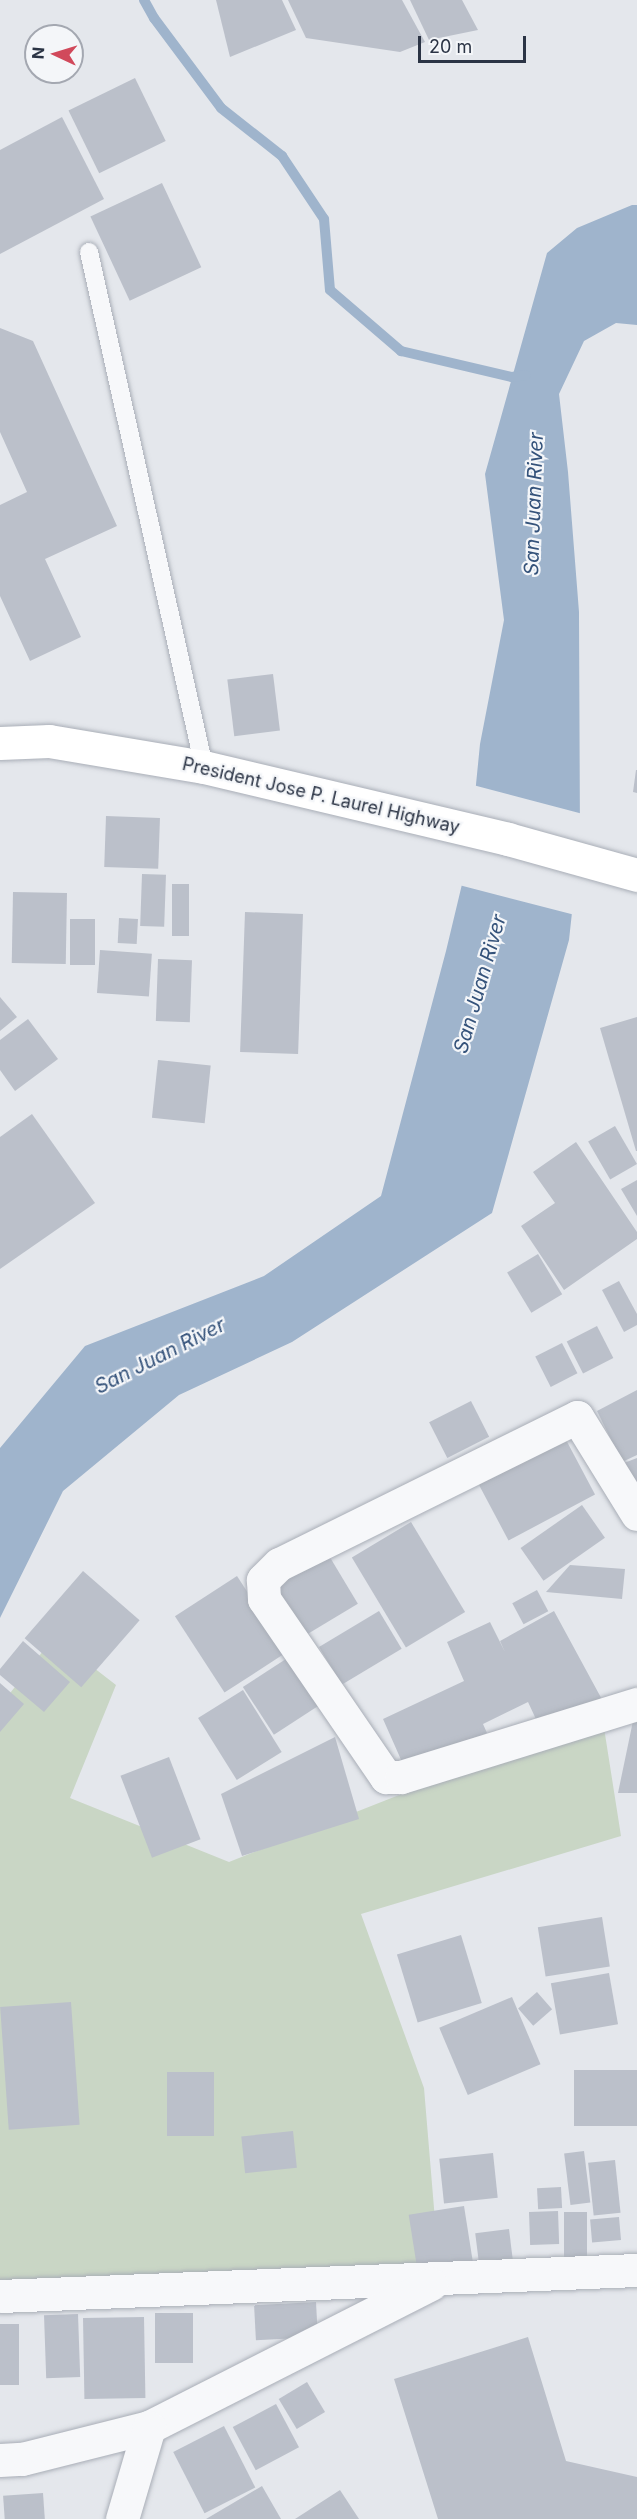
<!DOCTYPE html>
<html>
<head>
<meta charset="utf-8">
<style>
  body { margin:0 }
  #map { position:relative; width:637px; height:2519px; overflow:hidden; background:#e4e7ec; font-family:Inter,sans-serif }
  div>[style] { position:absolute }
  .green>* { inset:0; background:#c9d6c5 }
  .water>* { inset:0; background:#9fb4cc }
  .pier>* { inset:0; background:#e4e7ec }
  .stream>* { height:10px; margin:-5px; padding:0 5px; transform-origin:5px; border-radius:5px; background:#9fb4cc }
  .building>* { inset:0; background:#bbc0ca; transform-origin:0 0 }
  .roads { filter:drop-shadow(0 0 2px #a9aeb7) drop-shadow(0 0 2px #a9aeb7) }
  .lane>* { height:18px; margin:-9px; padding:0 9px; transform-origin:9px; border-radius:9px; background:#f7f8fa }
  .street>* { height:33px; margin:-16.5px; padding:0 16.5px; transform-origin:16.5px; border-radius:16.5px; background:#f7f8fa }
  .highway>* { height:33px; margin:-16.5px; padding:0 16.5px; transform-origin:16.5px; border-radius:16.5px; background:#fff }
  span { translate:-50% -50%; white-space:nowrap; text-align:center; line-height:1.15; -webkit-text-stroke:4.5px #f4f6f9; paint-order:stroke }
  .street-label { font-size:18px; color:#2b3445 }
  .water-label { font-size:20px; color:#34527a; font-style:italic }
  .north { position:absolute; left:24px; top:24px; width:60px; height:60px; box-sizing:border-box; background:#f4f6f9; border:2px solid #a4a8b1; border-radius:50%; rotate:274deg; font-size:16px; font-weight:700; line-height:24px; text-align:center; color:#2b3445 }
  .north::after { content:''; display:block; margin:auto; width:21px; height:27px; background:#d1495b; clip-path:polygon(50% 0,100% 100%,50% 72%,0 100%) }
  .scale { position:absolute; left:418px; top:36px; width:108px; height:27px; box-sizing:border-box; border:3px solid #2b3445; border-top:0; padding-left:8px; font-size:18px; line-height:21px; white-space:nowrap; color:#2b3445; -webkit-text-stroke:4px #f4f6f9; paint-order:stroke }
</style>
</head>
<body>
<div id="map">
  <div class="green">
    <i style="clip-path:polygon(54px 1637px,116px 1685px,70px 1798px,229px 1862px,602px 1715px,621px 1836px,361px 1914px,424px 2088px,440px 2280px,0 2296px,0 1706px)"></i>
  </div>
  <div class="water">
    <i style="clip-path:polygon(632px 205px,637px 205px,637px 325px,616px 323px,584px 341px,559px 394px,568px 472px,579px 612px,580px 839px,569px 940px,492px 1213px,292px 1342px,179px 1395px,63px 1491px,0 1618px,0 1448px,85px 1346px,264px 1276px,381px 1196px,446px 951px,469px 855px,480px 744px,504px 620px,485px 474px,547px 253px,577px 228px)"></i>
  </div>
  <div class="pier">
    <i style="clip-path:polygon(473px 785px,583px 814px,583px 840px,575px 915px,459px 885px,466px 854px)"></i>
  </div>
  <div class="stream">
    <i style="left:144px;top:0;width:21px;rotate:61deg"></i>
    <i style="left:154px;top:18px;width:112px;rotate:53.3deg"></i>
    <i style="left:221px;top:108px;width:78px;rotate:38.2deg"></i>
    <i style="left:282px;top:156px;width:76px;rotate:56.3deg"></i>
    <i style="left:324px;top:219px;width:71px;rotate:85.2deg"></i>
    <i style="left:330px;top:290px;width:94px;rotate:40.7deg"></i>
    <i style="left:401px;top:351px;width:114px;rotate:13.2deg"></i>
    <i style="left:512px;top:377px;width:14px;rotate:-8deg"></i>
  </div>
  <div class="building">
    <i style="clip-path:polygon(216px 0,282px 0,296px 30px,230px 57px)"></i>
    <i style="clip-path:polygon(288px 0,402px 0,425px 42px,400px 52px,306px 38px)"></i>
    <i style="clip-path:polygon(410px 0,462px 0,478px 30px,429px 40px)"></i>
    <i style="left:135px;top:78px;width:70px;height:74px;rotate:64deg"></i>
    <i style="clip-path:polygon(62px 117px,104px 199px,0 254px,0 150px)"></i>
    <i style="left:162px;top:183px;width:93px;height:79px;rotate:65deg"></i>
    <i style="clip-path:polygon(0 328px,33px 341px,117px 526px,45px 559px,81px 637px,30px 661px,0 596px,0 505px,27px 492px,0 432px)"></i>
    <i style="left:273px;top:674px;width:57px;height:46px;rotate:83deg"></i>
    <i style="clip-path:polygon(636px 770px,637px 770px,637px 793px,633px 792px)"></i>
    <i style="left:106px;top:816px;width:54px;height:51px;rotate:2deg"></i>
    <i style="left:142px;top:874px;width:24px;height:52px;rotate:2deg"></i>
    <i style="left:172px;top:884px;width:17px;height:52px"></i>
    <i style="left:13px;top:892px;width:54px;height:71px;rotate:1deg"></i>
    <i style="left:245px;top:912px;width:58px;height:140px;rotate:2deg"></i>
    <i style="left:119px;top:918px;width:19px;height:25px;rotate:3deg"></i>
    <i style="left:70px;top:919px;width:25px;height:46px"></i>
    <i style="left:100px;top:950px;width:52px;height:43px;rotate:4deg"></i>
    <i style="left:158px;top:959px;width:34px;height:62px;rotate:2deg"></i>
    <i style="clip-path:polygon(0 997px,17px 1017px,0 1031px)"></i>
    <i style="clip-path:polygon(637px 1017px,637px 1151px,636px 1151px,600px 1028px)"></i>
    <i style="clip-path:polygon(28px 1019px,58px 1059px,15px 1091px,0 1070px,0 1040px)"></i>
    <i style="left:158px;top:1060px;width:53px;height:58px;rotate:6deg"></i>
    <i style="clip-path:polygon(32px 1114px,95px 1203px,0 1269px,0 1137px)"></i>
    <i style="left:615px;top:1126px;width:44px;height:31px;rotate:60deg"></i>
    <i style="clip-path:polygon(576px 1142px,637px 1232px,637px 1239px,564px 1290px,521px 1226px,555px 1203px,533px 1172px)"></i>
    <i style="clip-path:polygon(637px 1180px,637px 1216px,621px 1189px)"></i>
    <i style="left:538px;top:1254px;width:47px;height:36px;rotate:59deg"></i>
    <i style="clip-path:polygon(619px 1281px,637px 1314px,637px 1325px,624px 1332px,602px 1290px)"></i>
    <i style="left:597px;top:1326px;width:36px;height:34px;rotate:63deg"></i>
    <i style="left:562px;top:1343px;width:34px;height:30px;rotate:63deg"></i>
    <i style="clip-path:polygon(637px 1390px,637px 1455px,622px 1462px,597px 1411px)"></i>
    <i style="left:471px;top:1401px;width:40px;height:47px;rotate:63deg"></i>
    <i style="left:565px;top:1438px;width:64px;height:98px;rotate:62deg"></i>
    <i style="clip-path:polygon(637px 1458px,637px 1487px,624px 1463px)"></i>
    <i style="left:582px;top:1505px;width:40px;height:75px;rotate:55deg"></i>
    <i style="left:411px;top:1522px;width:105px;height:69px;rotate:59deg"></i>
    <i style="left:328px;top:1554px;width:58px;height:65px;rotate:59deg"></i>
    <i style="clip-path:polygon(570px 1565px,625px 1569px,622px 1599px,546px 1592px)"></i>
    <i style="left:83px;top:1571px;width:75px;height:89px;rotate:41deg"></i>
    <i style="left:237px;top:1576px;width:91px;height:74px;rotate:57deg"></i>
    <i style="left:537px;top:1590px;width:24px;height:28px;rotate:62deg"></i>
    <i style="left:379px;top:1611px;width:44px;height:70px;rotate:59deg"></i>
    <i style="clip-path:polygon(554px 1611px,605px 1705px,541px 1730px,528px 1702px,483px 1724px,487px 1733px,406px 1771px,383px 1719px,464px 1681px,447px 1642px,490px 1622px,505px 1652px,500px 1641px)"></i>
    <i style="clip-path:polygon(23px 1641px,70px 1682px,44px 1712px,0 1675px,0 1669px)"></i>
    <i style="left:289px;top:1657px;width:57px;height:55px;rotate:57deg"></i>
    <i style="clip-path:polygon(0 1683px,24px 1704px,0 1732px)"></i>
    <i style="left:243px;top:1690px;width:73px;height:53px;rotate:58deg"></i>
    <i style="clip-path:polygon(637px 1720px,637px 1793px,618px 1793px,633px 1721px)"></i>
    <i style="clip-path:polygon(335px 1737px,359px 1819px,242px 1856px,221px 1794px)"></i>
    <i style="left:169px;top:1757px;width:88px;height:52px;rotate:69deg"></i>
    <i style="left:602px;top:1917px;width:50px;height:65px;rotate:81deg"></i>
    <i style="left:461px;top:1935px;width:71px;height:67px;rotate:73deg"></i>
    <i style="left:609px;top:1973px;width:52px;height:59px;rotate:80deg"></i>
    <i style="left:537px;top:1992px;width:23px;height:25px;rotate:49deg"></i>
    <i style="left:512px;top:1997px;width:73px;height:79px;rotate:67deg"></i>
    <i style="left:71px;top:2002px;width:123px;height:71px;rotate:86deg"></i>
    <i style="left:637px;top:2070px;width:56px;height:63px;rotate:90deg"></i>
    <i style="left:167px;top:2072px;width:47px;height:64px"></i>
    <i style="left:293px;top:2131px;width:37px;height:52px;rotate:84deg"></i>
    <i style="left:584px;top:2151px;width:52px;height:20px;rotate:83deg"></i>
    <i style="left:493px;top:2153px;width:45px;height:54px;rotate:84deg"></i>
    <i style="left:615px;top:2160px;width:53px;height:27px;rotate:84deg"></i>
    <i style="left:561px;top:2187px;width:21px;height:24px;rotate:87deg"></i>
    <i style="left:464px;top:2206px;width:64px;height:56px;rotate:81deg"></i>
    <i style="left:558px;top:2211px;width:33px;height:29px;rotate:88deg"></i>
    <i style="left:564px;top:2212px;width:23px;height:45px"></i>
    <i style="left:619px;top:2217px;width:23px;height:29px;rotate:85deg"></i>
    <i style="left:509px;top:2229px;width:31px;height:34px;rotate:83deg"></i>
    <i style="left:316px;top:2302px;width:35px;height:62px;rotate:87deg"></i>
    <i style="left:155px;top:2313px;width:38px;height:50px"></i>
    <i style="left:78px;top:2314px;width:63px;height:34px;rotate:88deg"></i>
    <i style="left:144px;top:2317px;width:81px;height:61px;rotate:89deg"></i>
    <i style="left:0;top:2324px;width:19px;height:61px"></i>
    <i style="clip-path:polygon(528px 2337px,566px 2461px,637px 2477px,637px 2519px,438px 2519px,394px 2379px)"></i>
    <i style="left:307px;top:2382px;width:35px;height:33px;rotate:59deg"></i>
    <i style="left:276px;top:2404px;width:49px;height:49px;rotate:62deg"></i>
    <i style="left:224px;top:2426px;width:69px;height:57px;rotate:63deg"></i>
    <i style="clip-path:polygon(262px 2486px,281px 2519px,206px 2519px)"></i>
    <i style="clip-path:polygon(340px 2490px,359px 2519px,295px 2519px)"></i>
    <i style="left:43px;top:2493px;width:26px;height:40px;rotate:86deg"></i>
  </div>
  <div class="roads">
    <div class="lane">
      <i style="left:89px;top:252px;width:528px;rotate:77.41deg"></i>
    </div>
    <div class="street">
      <i style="left:637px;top:1514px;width:114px;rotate:-121.7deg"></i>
      <i style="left:577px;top:1417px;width:332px;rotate:153.7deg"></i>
      <i style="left:279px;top:1564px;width:23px;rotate:135deg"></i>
      <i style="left:263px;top:1580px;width:19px;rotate:87deg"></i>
      <i style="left:264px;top:1599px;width:216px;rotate:55.6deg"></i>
      <i style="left:386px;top:1777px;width:15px"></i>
      <i style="left:401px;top:1777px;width:247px;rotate:-17.2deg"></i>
      <i style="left:0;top:2296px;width:638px;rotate:-2.34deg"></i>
      <i style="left:0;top:2460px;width:22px;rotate:-3deg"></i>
      <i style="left:22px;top:2459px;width:131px;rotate:-14.1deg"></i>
      <i style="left:149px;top:2427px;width:316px;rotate:-26.9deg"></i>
      <i style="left:122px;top:2519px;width:96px;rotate:-73.6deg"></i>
    </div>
    <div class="highway">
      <i style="left:0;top:743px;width:49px;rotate:-2.3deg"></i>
      <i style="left:49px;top:741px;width:157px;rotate:9.5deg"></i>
      <i style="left:204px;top:767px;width:312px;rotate:13.3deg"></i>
      <i style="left:508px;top:839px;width:134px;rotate:15.6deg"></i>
    </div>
  </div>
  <div class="street-label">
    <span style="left:321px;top:796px;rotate:13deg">President Jose P. Laurel Highway</span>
  </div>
  <div class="water-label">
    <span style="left:534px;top:504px;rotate:-88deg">San Juan River</span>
    <span style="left:480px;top:984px;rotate:-74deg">San Juan River</span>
    <span style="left:160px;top:1356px;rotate:-27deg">San Juan River</span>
  </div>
  <div class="north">N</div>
  <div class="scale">20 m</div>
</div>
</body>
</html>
